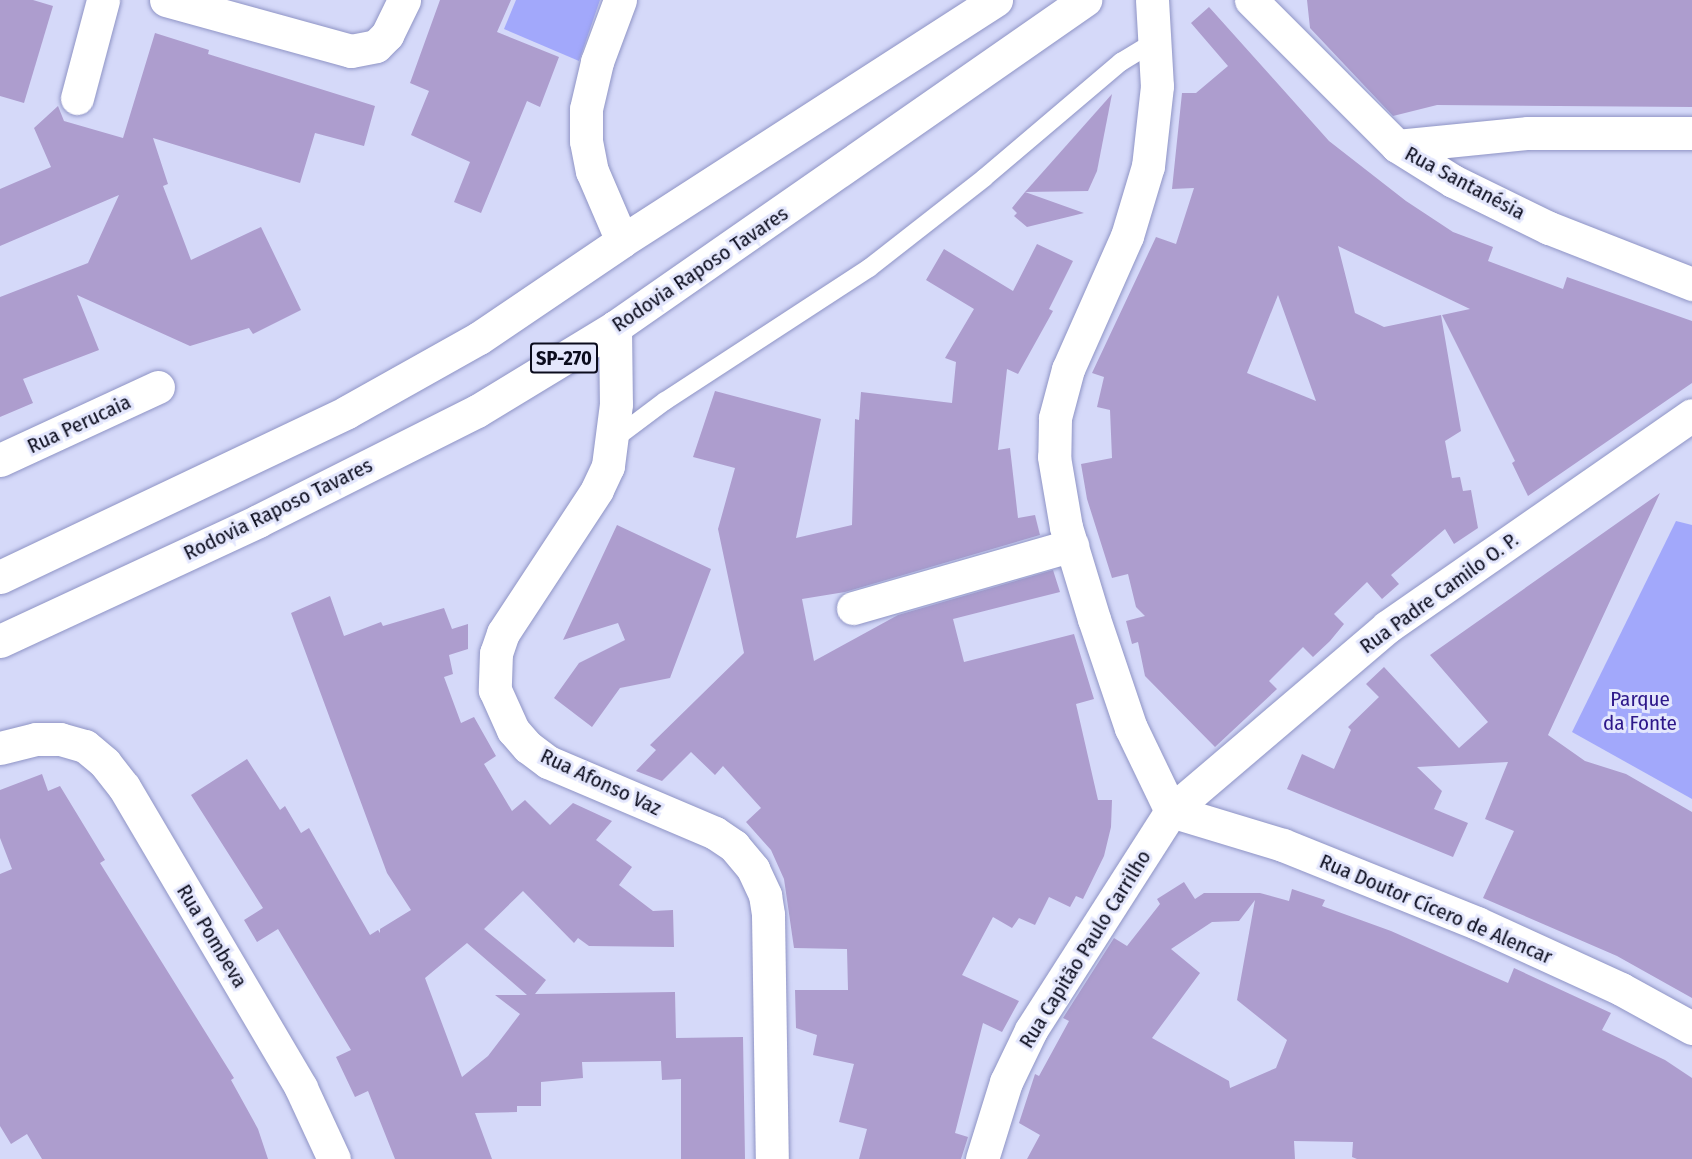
<!DOCTYPE html>
<html>
<head>
<meta charset="utf-8">
<style>
  body { margin:0 }
  #map { position:relative; width:1692px; height:1159px; overflow:hidden; background:#d5d9f9; font-family:"Fira Sans Condensed",sans-serif }
  div>[style] { position:absolute }
  .green>* { inset:0; background:#a2a8fb }
  .building>* { inset:0; background:#ad9dce }
  .roads { filter:drop-shadow(0 0 2px #8f94c5) drop-shadow(0 0 2px #8f94c5) }
  .lane>* { height:18px; margin:-9px; padding:0 9px; transform-origin:9px; border-radius:9px; background:#fff }
  .street>* { height:33px; margin:-16.5px; padding:0 16.5px; transform-origin:16.5px; border-radius:16.5px; background:#fff }
  .secondary>* { height:33px; margin:-16.5px; padding:0 16.5px; transform-origin:16.5px; border-radius:16.5px; background:#fff }
  .highway>* { height:33px; margin:-16.5px; padding:0 16.5px; transform-origin:16.5px; border-radius:16.5px; background:#fff }
  span { translate:-50% -50%; white-space:nowrap; text-align:center; line-height:1.15; -webkit-text-stroke:6px #e4e7fd; paint-order:stroke }
  .shield-label span { padding:2px 4px; background:#e4e7fd; border:2px solid; border-radius:4px; -webkit-text-stroke-width:0 }
  .shield-label { font-size:20px; color:#0b0c1d; font-weight:700 }
  .street-label { font-size:21px; color:#0b0c1d }
  .park-label { font-size:21px; color:#2d1789 }
</style>
</head>
<body>
<div id="map">
  <div class="green">
    <i style="clip-path:polygon(516px 0,600px 0,579px 61px,504px 29px)"></i>
    <i style="clip-path:polygon(1676px 521px,1692px 525px,1692px 799px,1572px 732px)"></i>
  </div>
  <div class="building">
    <i style="clip-path:polygon(0 0,33px 0,53px 6px,24px 103px,0 96px)"></i>
    <i style="clip-path:polygon(440px 0,511px 0,497px 32px,559px 57px,540px 107px,527px 101px,481px 213px,454px 202px,470px 162px,411px 135px,429px 91px,410px 83px)"></i>
    <i style="clip-path:polygon(1307px 0,1692px 0,1692px 107px,1437px 105px,1393px 116px,1310px 28px)"></i>
    <i style="clip-path:polygon(evenodd,1209px 7px,1329px 141px,1406px 201px,1453px 232px,1493px 247px,1488px 261px,1563px 289px,1567px 277px,1692px 321px,1692px 383px,1528px 496px,1512px 463px,1515px 461px,1442px 315px,1470px 309px,1338px 246px,1355px 313px,1384px 327px,1441px 315px,1461px 431px,1445px 441px,1452px 478px,1460px 477px,1463px 491px,1471px 490px,1478px 528px,1454px 544px,1445px 529px,1391px 575px,1399px 584px,1382px 599px,1367px 582px,1334px 614px,1344px 624px,1330px 641px,1313px 657px,1303px 647px,1269px 681px,1277px 689px,1215px 747px,1145px 676px,1138px 642px,1132px 644px,1126px 621px,1145px 616px,1136px 607px,1128px 574px,1112px 578px,1087px 499px,1081px 464px,1112px 458px,1110px 410px,1097px 407px,1104px 377px,1092px 373px,1156px 237px,1176px 244px,1194px 188px,1172px 189px,1182px 93px,1196px 93px,1228px 66px,1191px 23px,1209px 7px,1278px 295px,1316px 401px,1247px 373px,1278px 295px)"></i>
    <i style="clip-path:polygon(155px 33px,209px 50px,208px 54px,375px 106px,364px 146px,315px 133px,300px 183px,153px 138px,168px 184px,163px 186px,191px 260px,261px 227px,301px 310px,253px 334px,249px 328px,190px 346px,77px 295px,99px 350px,23px 379px,33px 403px,0 417px,0 297px,88px 263px,119px 195px,0 246px,0 189px,51px 167px,34px 128px,58px 106px,64px 121px,123px 138px)"></i>
    <i style="clip-path:polygon(1112px 94px,1097px 171px,1088px 191px,1025px 192px)"></i>
    <i style="clip-path:polygon(1025px 192px,1084px 213px,1027px 227px,1014px 216px,1017px 213px,1012px 208px)"></i>
    <i style="clip-path:polygon(1037px 244px,1073px 261px,1049px 309px,1053px 311px,1018px 374px,1007px 369px,998px 450px,1010px 448px,1018px 518px,1035px 515px,1040px 535px,845px 592px,802px 599px,814px 661px,898px 615px,1053px 570px,1060px 592px,953px 619px,964px 662px,1074px 634px,1094px 699px,1076px 704px,1098px 800px,1112px 800px,1111px 827px,1104px 856px,1083px 899px,1076px 896px,1070px 907px,1049px 897px,1035px 925px,1019px 918px,1012px 928px,993px 917px,962px 975px,1019px 1001px,1002px 1032px,983px 1023px,955px 1133px,968px 1137px,961px 1159px,859px 1159px,867px 1129px,839px 1122px,854px 1064px,813px 1055px,817px 1035px,796px 1028px,795px 990px,848px 990px,847px 949px,794px 948px,784px 879px,771px 850px,746px 822px,761px 808px,723px 766px,715px 775px,691px 752px,662px 781px,636px 771px,656px 750px,650px 745px,744px 653px,718px 529px,735px 468px,693px 457px,715px 391px,821px 419px,796px 538px,852px 525px,855px 419px,859px 420px,861px 392px,952px 403px,956px 362px,945px 358px,974px 309px,926px 280px,944px 249px,1013px 291px)"></i>
    <i style="clip-path:polygon(1660px 493px,1548px 735px,1585px 761px,1626px 774px,1692px 812px,1692px 998px,1617px 956px,1483px 898px,1514px 831px,1485px 819px,1508px 762px,1417px 767px,1442px 791px,1434px 809px,1468px 823px,1453px 857px,1287px 789px,1302px 754px,1334px 769px,1351px 730px,1348px 727px,1379px 697px,1366px 684px,1384px 667px,1459px 748px,1488px 722px,1430px 655px)"></i>
    <i style="clip-path:polygon(617px 525px,711px 569px,670px 678px,620px 688px,592px 727px,554px 698px,579px 663px,625px 640px,618px 623px,563px 640px)"></i>
    <i style="clip-path:polygon(evenodd,330px 596px,344px 636px,381px 622px,383px 626px,444px 608px,452px 629px,468px 624px,468px 649px,449px 655px,453px 674px,444px 677px,461px 723px,474px 717px,496px 756px,484px 764px,512px 811px,525px 800px,550px 825px,573px 803px,612px 821px,596px 840px,632px 867px,619px 885px,653px 911px,673px 910px,674px 947px,589px 946px,578px 938px,574px 943px,523px 891px,484px 929px,546px 980px,535px 994px,675px 992px,676px 1038px,743px 1037px,745px 1159px,681px 1159px,681px 1079px,662px 1080px,661px 1061px,582px 1062px,583px 1078px,541px 1082px,541px 1106px,517px 1106px,517px 1112px,475px 1113px,492px 1159px,395px 1159px,368px 1091px,355px 1097px,336px 1057px,351px 1050px,278px 929px,257px 942px,244px 920px,263px 908px,191px 795px,247px 759px,280px 810px,285px 806px,301px 833px,309px 828px,370px 935px,378px 930px,380px 933px,380px 929px,411px 910px,387px 873px,291px 613px,330px 596px,467px 943px,527px 995px,495px 995px,520px 1014px,488px 1056px,462px 1077px,425px 978px,467px 943px)"></i>
    <i style="clip-path:polygon(42px 774px,48px 791px,60px 786px,105px 860px,100px 863px,234px 1078px,231px 1080px,258px 1129px,268px 1159px,42px 1159px,27px 1134px,11px 1144px,0 1126px,0 874px,12px 869px,0 838px,0 790px)"></i>
    <i style="clip-path:polygon(evenodd,1184px 882px,1195px 899px,1204px 893px,1260px 893px,1289px 901px,1292px 889px,1325px 900px,1322px 906px,1391px 931px,1508px 983px,1514px 968px,1611px 1013px,1602px 1030px,1665px 1060px,1692px 1078px,1692px 1159px,1357px 1159px,1352px 1157px,1353px 1142px,1294px 1141px,1295px 1159px,1027px 1159px,1040px 1135px,1019px 1123px,1035px 1074px,1039px 1076px,1069px 1021px,1063px 1018px,1114px 938px,1127px 946px,1160px 904px,1157px 899px,1184px 882px,1255px 900px,1237px 1000px,1287px 1040px,1276px 1068px,1230px 1088px,1229px 1081px,1152px 1038px,1200px 973px,1171px 949px,1212px 922px,1239px 921px,1255px 900px)"></i>
  </div>
  <div class="roads">
    <div class="lane">
      <i style="left:613px;top:440px;width:65px;rotate:-36.9deg"></i>
      <i style="left:665px;top:401px;width:244px;rotate:-33.1deg"></i>
      <i style="left:869px;top:268px;width:146px;rotate:-38deg"></i>
      <i style="left:984px;top:178px;width:180px;rotate:-40.3deg"></i>
      <i style="left:1121px;top:62px;width:42px;rotate:-31.4deg"></i>
    </div>
    <div class="street">
      <i style="left:166px;top:0;width:192px;rotate:15.4deg"></i>
      <i style="left:351px;top:51px;width:25px;rotate:-11deg"></i>
      <i style="left:376px;top:46px;width:16px;rotate:-45deg"></i>
      <i style="left:387px;top:35px;width:39px;rotate:-64deg"></i>
      <i style="left:620px;top:0;width:66px;rotate:110.4deg"></i>
      <i style="left:597px;top:62px;width:48px;rotate:103.2deg"></i>
      <i style="left:586px;top:109px;width:32px;rotate:90deg"></i>
      <i style="left:586px;top:141px;width:31px;rotate:79deg"></i>
      <i style="left:592px;top:171px;width:76px;rotate:66.8deg"></i>
      <i style="left:1152px;top:0;width:86px;rotate:86.7deg"></i>
      <i style="left:1157px;top:86px;width:81px;rotate:96.4deg"></i>
      <i style="left:1148px;top:166px;width:73px;rotate:106.7deg"></i>
      <i style="left:1127px;top:236px;width:145px;rotate:113.9deg"></i>
      <i style="left:1068px;top:369px;width:51px;rotate:104.9deg"></i>
      <i style="left:1055px;top:418px;width:39px;rotate:91deg"></i>
      <i style="left:1054px;top:457px;width:71px;rotate:80.3deg"></i>
      <i style="left:1066px;top:527px;width:96px;rotate:73.1deg"></i>
      <i style="left:1094px;top:619px;width:115px;rotate:71.3deg"></i>
      <i style="left:1131px;top:728px;width:92px;rotate:64.3deg"></i>
      <i style="left:77px;top:98px;width:101px;rotate:-75.1deg"></i>
      <i style="left:1397px;top:146px;width:132px;rotate:-5.7deg"></i>
      <i style="left:1528px;top:133px;width:164px"></i>
      <i style="left:615px;top:327px;width:77px;rotate:89.3deg"></i>
      <i style="left:616px;top:404px;width:63px;rotate:97.4deg"></i>
      <i style="left:608px;top:466px;width:26px;rotate:115deg"></i>
      <i style="left:597px;top:490px;width:171px;rotate:123.3deg"></i>
      <i style="left:503px;top:633px;width:21px;rotate:109deg"></i>
      <i style="left:496px;top:653px;width:37px;rotate:92deg"></i>
      <i style="left:495px;top:690px;width:44px;rotate:65.8deg"></i>
      <i style="left:513px;top:730px;width:23px;rotate:49deg"></i>
      <i style="left:528px;top:747px;width:25px;rotate:37deg"></i>
      <i style="left:548px;top:762px;width:181px;rotate:23deg"></i>
      <i style="left:715px;top:833px;width:23px;rotate:34deg"></i>
      <i style="left:734px;top:846px;width:30px;rotate:50deg"></i>
      <i style="left:753px;top:869px;width:29px;rotate:65deg"></i>
      <i style="left:765px;top:895px;width:20px;rotate:81deg"></i>
      <i style="left:768px;top:915px;width:244px;rotate:89.1deg"></i>
      <i style="left:0;top:460px;width:174px;rotate:-24.8deg"></i>
      <i style="left:853px;top:608px;width:228px;rotate:-16deg"></i>
      <i style="left:0;top:748px;width:37px;rotate:-14deg"></i>
      <i style="left:36px;top:739px;width:24px"></i>
      <i style="left:60px;top:739px;width:26px;rotate:16deg"></i>
      <i style="left:85px;top:746px;width:26px;rotate:40deg"></i>
      <i style="left:105px;top:763px;width:31px;rotate:52deg"></i>
      <i style="left:124px;top:787px;width:349px;rotate:59.5deg"></i>
      <i style="left:301px;top:1088px;width:78px;rotate:65.1deg"></i>
      <i style="left:1171px;top:811px;width:117px;rotate:16.9deg"></i>
      <i style="left:1283px;top:845px;width:209px;rotate:21.9deg"></i>
      <i style="left:1477px;top:923px;width:158px;rotate:24.6deg"></i>
      <i style="left:1621px;top:989px;width:81px;rotate:28.8deg"></i>
      <i style="left:982px;top:1159px;width:81px;rotate:-72.7deg"></i>
      <i style="left:1006px;top:1082px;width:58px;rotate:-64.3deg"></i>
      <i style="left:1031px;top:1030px;width:260px;rotate:-57.4deg"></i>
      <i style="left:1171px;top:811px;width:284px;rotate:-40.4deg"></i>
      <i style="left:1387px;top:627px;width:371px;rotate:-34.8deg"></i>
    </div>
    <div class="secondary">
      <i style="left:1251px;top:0;width:206px;rotate:45deg"></i>
      <i style="left:1397px;top:146px;width:66px;rotate:32deg"></i>
      <i style="left:1453px;top:181px;width:107px;rotate:26.1deg"></i>
      <i style="left:1549px;top:228px;width:154px;rotate:21.4deg"></i>
    </div>
    <div class="highway">
      <i style="left:0;top:577px;width:384px;rotate:-25.4deg"></i>
      <i style="left:347px;top:412px;width:151px;rotate:-29.3deg"></i>
      <i style="left:479px;top:338px;width:173px;rotate:-34.1deg"></i>
      <i style="left:622px;top:241px;width:445px;rotate:-32.8deg"></i>
      <i style="left:0;top:641px;width:285px;rotate:-24.9deg"></i>
      <i style="left:258px;top:521px;width:245px;rotate:-26.7deg"></i>
      <i style="left:477px;top:411px;width:162px;rotate:-31.3deg"></i>
      <i style="left:615px;top:327px;width:573px;rotate:-34.83deg"></i>
    </div>
  </div>
  <div class="shield-label">
    <span style="left:564px;top:358px">SP-270</span>
  </div>
  <div class="street-label">
    <span style="left:1465px;top:183px;rotate:28deg">Rua Santanésia</span>
    <span style="left:700px;top:269px;rotate:-34deg">Rodovia Raposo Tavares</span>
    <span style="left:79px;top:424px;rotate:-25deg">Rua Perucaia</span>
    <span style="left:278px;top:509px;rotate:-26deg">Rodovia Raposo Tavares</span>
    <span style="left:1439px;top:593px;rotate:-36deg">Rua Padre Camilo O. P.</span>
    <span style="left:601px;top:782px;rotate:25deg">Rua Afonso Vaz</span>
    <span style="left:1436px;top:909px;rotate:23deg">Rua Doutor Cícero de Alencar</span>
    <span style="left:212px;top:936px;rotate:59deg">Rua Pombeva</span>
    <span style="left:1085px;top:949px;rotate:-58deg">Rua Capitão Paulo Carrilho</span>
  </div>
  <div class="park-label">
    <span style="left:1640px;top:711px">Parque<br>da Fonte</span>
  </div>
</div>
</body>
</html>
